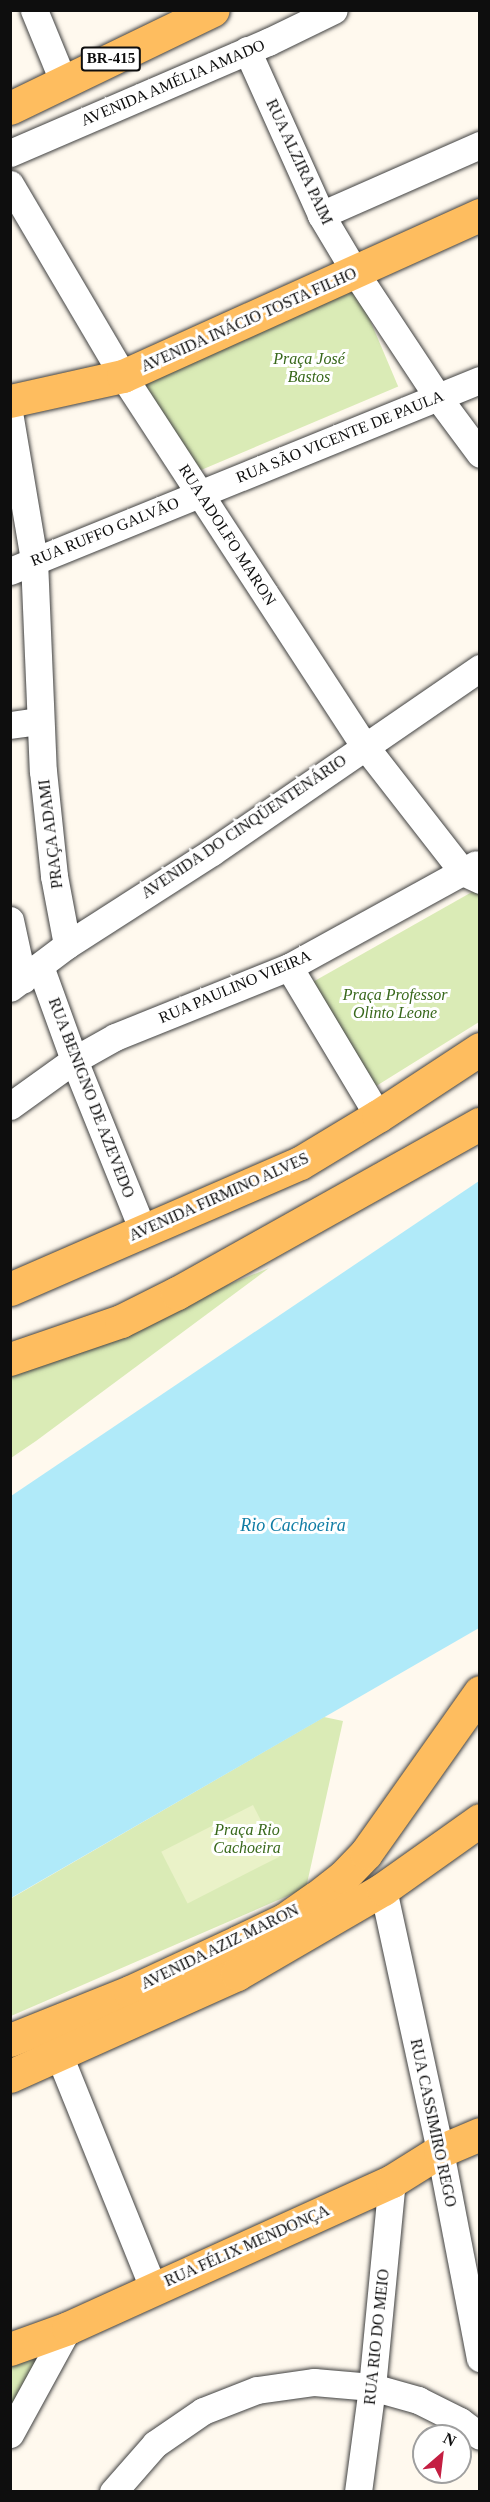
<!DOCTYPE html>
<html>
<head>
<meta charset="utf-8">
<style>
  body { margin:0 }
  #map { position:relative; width:490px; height:2502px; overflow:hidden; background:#fff9ee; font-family:Georgia,serif }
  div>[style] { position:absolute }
  .green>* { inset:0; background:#daebb6; transform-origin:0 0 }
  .pitch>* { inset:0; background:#eaf2c8; transform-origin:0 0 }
  .water>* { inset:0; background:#b0eaf9 }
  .roads { filter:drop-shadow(0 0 2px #414141) drop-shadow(0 0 2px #414141) }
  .minor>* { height:27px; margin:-13.5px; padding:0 13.5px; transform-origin:13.5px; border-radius:13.5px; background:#fff }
  .major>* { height:33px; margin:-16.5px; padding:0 16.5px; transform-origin:16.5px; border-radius:16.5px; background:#febd5f }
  span { translate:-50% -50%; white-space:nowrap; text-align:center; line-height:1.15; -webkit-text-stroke:6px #fff; paint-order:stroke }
  .shield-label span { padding:2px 4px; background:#fff; border:2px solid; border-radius:4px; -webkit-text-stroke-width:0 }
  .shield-label { font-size:15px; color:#0e0e0e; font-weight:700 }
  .street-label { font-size:16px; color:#0e0e0e }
  .park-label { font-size:16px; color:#38681b; font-style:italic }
  .water-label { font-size:18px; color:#117da5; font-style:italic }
  .frame { position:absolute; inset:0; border:12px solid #0e0e0e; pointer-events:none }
  .north { position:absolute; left:412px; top:2424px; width:60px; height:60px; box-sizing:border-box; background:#fff; border:2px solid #9f9f9f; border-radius:50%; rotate:28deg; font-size:16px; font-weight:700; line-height:24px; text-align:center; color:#0e0e0e }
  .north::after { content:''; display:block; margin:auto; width:21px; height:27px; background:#c41f42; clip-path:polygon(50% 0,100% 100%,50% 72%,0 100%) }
</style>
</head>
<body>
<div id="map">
  <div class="green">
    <i style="left:356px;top:287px;width:108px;height:232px;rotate:67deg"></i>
    <i style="clip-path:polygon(479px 888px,479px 1022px,373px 1088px,311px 983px)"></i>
    <i style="clip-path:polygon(269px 1268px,36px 1441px,11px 1458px,11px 1374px)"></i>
    <i style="clip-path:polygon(324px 1717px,343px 1721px,306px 1888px,11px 2016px,10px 1899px)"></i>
    <i style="clip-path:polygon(47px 2346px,11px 2413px,11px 2361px)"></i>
  </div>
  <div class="pitch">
    <i style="left:253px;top:1805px;width:58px;height:103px;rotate:63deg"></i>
  </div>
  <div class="water">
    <i style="clip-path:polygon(479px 1181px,479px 1628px,11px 1898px,11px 1496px)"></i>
  </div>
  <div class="roads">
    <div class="minor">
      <i style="left:34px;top:10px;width:79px;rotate:67.7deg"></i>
      <i style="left:247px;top:50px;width:181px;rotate:65.8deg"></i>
      <i style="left:321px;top:215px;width:66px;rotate:59.2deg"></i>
      <i style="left:355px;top:272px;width:149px;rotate:56.5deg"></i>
      <i style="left:437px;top:396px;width:72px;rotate:53.4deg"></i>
      <i style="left:10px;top:153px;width:281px;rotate:-23.3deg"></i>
      <i style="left:268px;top:42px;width:73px;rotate:-25.9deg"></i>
      <i style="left:10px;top:184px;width:223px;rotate:59.5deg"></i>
      <i style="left:123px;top:376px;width:441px;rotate:56.9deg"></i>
      <i style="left:364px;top:745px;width:161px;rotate:52.1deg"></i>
      <i style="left:463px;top:872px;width:19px;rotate:25deg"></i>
      <i style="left:321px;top:215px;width:174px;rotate:-23.8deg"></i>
      <i style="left:10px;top:418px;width:144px;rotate:80.4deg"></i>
      <i style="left:34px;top:560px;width:211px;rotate:87.6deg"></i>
      <i style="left:43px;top:771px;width:106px;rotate:84deg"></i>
      <i style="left:54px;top:876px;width:70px;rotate:79.3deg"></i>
      <i style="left:10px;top:571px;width:507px;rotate:-22.12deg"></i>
      <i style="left:10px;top:725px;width:30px;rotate:-8deg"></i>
      <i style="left:10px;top:920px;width:61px;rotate:77.8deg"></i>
      <i style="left:40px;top:966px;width:100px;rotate:70.1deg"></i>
      <i style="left:74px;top:1060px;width:184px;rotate:68deg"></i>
      <i style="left:289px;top:967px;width:174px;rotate:59.1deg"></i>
      <i style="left:10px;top:988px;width:71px;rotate:-37deg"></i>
      <i style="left:67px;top:945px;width:172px;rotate:-32.7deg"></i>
      <i style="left:212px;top:852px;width:325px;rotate:-34.5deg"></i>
      <i style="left:10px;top:1106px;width:79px;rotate:-35.7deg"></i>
      <i style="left:74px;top:1060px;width:47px;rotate:-29.3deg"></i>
      <i style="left:115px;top:1037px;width:188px;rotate:-21.9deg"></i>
      <i style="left:289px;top:967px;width:213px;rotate:-28.8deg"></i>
      <i style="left:383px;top:1889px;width:268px;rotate:77.7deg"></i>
      <i style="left:440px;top:2151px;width:211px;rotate:79.1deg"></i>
      <i style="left:59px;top:2055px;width:251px;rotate:68deg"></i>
      <i style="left:10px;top:2434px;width:121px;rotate:-61.3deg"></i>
      <i style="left:113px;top:2492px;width:64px;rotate:-48.8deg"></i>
      <i style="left:155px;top:2444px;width:58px;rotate:-34.5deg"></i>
      <i style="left:203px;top:2411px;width:58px;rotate:-21.3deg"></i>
      <i style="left:257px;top:2390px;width:58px;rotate:-8deg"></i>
      <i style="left:314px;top:2382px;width:58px;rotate:4.9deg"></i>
      <i style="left:372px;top:2387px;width:48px;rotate:15.8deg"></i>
      <i style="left:418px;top:2400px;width:47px;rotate:26.6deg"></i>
      <i style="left:460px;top:2421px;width:25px;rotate:37deg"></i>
      <i style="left:358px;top:2492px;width:106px;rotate:-82.4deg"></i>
      <i style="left:372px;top:2387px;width:207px;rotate:-84.5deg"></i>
    </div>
    <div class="major">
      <i style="left:10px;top:108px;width:225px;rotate:-25.8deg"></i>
      <i style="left:10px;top:401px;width:116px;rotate:-12.5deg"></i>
      <i style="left:123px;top:376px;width:392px;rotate:-24.3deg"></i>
      <i style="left:10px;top:1289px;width:316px;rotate:-23.5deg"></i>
      <i style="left:300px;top:1163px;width:91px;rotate:-31.1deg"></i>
      <i style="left:378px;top:1116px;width:122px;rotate:-33.3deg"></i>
      <i style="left:10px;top:1359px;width:117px;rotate:-18.9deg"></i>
      <i style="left:121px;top:1321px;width:63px;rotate:-26.6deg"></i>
      <i style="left:177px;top:1293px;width:347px;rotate:-29.2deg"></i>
      <i style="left:10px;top:2040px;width:129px;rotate:-21.8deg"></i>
      <i style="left:130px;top:1992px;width:119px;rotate:-24.8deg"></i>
      <i style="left:238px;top:1942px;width:51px;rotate:-25.6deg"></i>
      <i style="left:284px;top:1920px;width:39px;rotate:-35deg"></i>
      <i style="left:316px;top:1898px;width:34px;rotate:-38deg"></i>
      <i style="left:343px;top:1877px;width:33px;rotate:-46deg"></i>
      <i style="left:366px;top:1853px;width:197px;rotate:-54.7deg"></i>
      <i style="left:10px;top:2076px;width:249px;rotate:-24.2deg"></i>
      <i style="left:237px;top:1974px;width:169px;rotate:-30.2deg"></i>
      <i style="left:383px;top:1889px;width:119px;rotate:-35.4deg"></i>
      <i style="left:10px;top:2349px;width:62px;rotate:-19.9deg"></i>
      <i style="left:68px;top:2328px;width:356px;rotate:-24.4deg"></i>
      <i style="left:392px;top:2181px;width:57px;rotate:-32deg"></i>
      <i style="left:440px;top:2151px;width:43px;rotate:-23deg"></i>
    </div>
  </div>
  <div class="shield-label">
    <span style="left:111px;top:59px">BR-415</span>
  </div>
  <div class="street-label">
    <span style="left:173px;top:83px;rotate:-23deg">AVENIDA AMÉLIA AMADO</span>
    <span style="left:299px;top:162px;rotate:65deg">RUA ALZIRA PAIM</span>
    <span style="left:249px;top:320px;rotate:-24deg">AVENIDA INÁCIO TOSTA FILHO</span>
    <span style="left:340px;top:437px;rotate:-22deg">RUA SÃO VICENTE DE PAULA</span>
    <span style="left:105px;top:532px;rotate:-22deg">RUA RUFFO GALVÃO</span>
    <span style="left:227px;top:535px;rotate:57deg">RUA ADOLFO MARON</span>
    <span style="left:244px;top:827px;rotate:-34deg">AVENIDA DO CINQÜENTENÁRIO</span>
    <span style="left:51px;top:834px;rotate:-97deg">PRAÇA ADAMI</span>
    <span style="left:235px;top:987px;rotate:-23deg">RUA PAULINO VIEIRA</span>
    <span style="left:91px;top:1098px;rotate:69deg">RUA BENIGNO DE AZEVEDO</span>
    <span style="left:219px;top:1197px;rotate:-24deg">AVENIDA FIRMINO ALVES</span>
    <span style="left:220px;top:1947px;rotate:-26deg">AVENIDA AZIZ MARON</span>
    <span style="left:433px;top:2123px;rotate:78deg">RUA CASSIMIRO REGO</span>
    <span style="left:247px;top:2246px;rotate:-24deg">RUA FÉLIX MENDONÇA</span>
    <span style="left:377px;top:2337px;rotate:-84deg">RUA RIO DO MEIO</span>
  </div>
  <div class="park-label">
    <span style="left:309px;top:368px">Praça José<br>Bastos</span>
    <span style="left:395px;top:1004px">Praça Professor<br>Olinto Leone</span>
    <span style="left:247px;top:1839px">Praça Rio<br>Cachoeira</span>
  </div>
  <div class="water-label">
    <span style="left:293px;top:1525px">Rio Cachoeira</span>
  </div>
  <div class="frame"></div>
  <div class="north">N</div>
</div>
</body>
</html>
